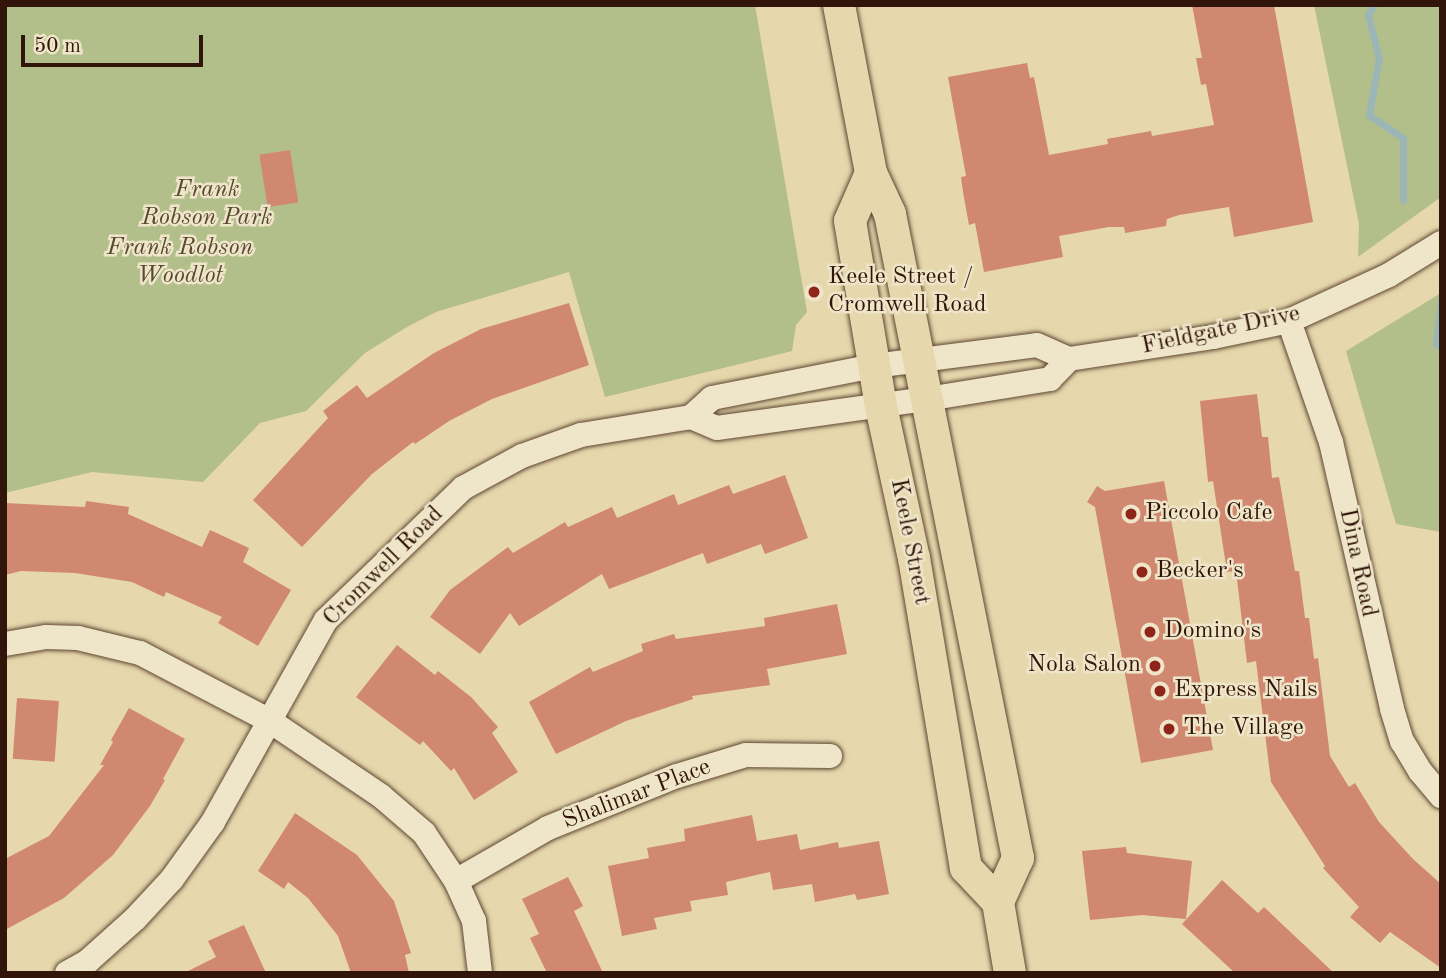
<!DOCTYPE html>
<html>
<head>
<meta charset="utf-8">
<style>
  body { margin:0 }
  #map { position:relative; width:1446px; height:978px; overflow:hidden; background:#e6d7ac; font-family:"Old Standard TT",serif }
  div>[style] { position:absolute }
  .green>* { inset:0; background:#b3bf8b }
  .stream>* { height:7px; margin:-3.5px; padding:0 3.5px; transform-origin:3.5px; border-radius:3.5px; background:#9cb6b6 }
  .building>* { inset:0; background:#d18870; transform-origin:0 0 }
  .roads { filter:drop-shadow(0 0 2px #5e4632) drop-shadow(0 0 2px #5e4632) }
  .minor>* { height:24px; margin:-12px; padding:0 12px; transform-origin:12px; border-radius:12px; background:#efe5c9 }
  .major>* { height:32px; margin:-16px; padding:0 16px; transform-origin:16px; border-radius:16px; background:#e6d7ac }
  .dots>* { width:19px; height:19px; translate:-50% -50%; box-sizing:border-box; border:4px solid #efe5c9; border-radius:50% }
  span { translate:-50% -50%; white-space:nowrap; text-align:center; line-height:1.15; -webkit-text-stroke:5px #efe5c9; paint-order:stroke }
  .park-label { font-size:24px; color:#584831; font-style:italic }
  .poi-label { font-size:24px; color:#31150a }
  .left { translate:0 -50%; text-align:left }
  .right { translate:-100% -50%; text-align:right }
  .street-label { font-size:24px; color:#31150a }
  .frame { position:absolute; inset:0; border:7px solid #31150a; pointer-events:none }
  .scale { position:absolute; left:21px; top:35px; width:182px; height:32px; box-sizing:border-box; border:4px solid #31150a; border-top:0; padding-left:9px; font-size:21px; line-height:24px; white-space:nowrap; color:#31150a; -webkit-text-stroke:5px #efe5c9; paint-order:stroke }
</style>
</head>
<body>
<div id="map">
  <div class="green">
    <i style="clip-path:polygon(5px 5px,755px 5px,807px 312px,796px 325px,792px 351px,605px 397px,569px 272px,436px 312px,407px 327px,365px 353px,306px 411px,260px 423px,203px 482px,92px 472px,5px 493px)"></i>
    <i style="clip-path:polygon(1314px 5px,1441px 5px,1441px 197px,1358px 257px,1359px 224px)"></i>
    <i style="clip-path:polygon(1441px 293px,1441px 532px,1396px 524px,1346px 351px)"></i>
  </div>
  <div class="stream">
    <i style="left:1374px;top:5px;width:12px;rotate:121deg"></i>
    <i style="left:1368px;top:15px;width:44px;rotate:75.7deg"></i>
    <i style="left:1379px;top:58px;width:58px;rotate:100deg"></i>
    <i style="left:1369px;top:115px;width:41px;rotate:34.1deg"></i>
    <i style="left:1403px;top:138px;width:62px;rotate:90deg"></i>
    <i style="left:1441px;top:300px;width:44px;rotate:96.5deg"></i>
    <i style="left:1436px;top:344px;width:6px;rotate:39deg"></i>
  </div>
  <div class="building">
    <i style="clip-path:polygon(1192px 5px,1274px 5px,1313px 222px,1234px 237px,1229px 207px,1179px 215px,1167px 219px,1166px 226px,1125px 233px,1124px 227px,1109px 227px,1059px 236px,1063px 257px,984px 272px,975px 223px,969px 225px,963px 192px,961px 177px,966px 176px,948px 77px,1027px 63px,1030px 78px,1034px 77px,1049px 155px,1108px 144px,1107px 139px,1151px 131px,1152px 136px,1214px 125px,1206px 84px,1201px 85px,1196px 58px,1202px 58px)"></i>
    <i style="left:290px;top:150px;width:53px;height:31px;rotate:81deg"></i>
    <i style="clip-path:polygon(569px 303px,589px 365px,492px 399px,449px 421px,415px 444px,413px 442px,372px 474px,302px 547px,253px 500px,328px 418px,323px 411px,357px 385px,367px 398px,434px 353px,481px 329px)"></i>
    <i style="clip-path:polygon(1257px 394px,1262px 437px,1268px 437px,1272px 478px,1279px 477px,1295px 571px,1299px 571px,1305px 618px,1309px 618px,1314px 659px,1318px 658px,1330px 756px,1349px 787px,1355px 783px,1379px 822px,1413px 859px,1441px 884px,1441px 968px,1390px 932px,1380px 943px,1350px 917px,1359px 907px,1323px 868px,1325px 866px,1271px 782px,1256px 661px,1247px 663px,1236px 571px,1227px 572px,1213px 481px,1208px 482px,1200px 401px)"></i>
    <i style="clip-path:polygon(785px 475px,808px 538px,765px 554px,761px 544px,707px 564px,703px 553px,609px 589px,602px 574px,519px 626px,510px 613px,480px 654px,430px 617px,450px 590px,508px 547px,513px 553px,565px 522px,568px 527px,612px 507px,617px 518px,674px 494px,678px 505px,729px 485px,733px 494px)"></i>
    <i style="clip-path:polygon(1164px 481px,1213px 750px,1141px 763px,1095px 507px,1087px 502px,1097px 486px,1105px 491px)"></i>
    <i style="clip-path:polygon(86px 501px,129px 507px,128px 514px,202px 547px,210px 530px,249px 548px,243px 562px,291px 590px,258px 646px,218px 623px,222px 617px,166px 592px,164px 597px,132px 582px,75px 573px,21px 571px,5px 575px,5px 503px,85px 507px)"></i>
    <i style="clip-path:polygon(837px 604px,847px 654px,767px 669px,770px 685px,692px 696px,693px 699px,626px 721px,556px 754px,529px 702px,590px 667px,593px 672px,643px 651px,641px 644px,674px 634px,676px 639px,765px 626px,764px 618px)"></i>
    <i style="clip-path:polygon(397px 645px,435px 675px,438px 671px,471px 697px,498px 727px,492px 733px,518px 772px,474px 800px,454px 768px,451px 771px,423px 741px,420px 745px,356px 697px)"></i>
    <i style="left:17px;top:698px;width:42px;height:61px;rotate:4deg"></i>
    <i style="clip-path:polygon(129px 708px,185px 739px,163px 779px,165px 780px,150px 806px,113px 855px,64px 898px,5px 930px,5px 859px,49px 836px,104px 765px,100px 765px,113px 742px,111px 740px)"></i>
    <i style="clip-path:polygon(295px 813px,357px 855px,394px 901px,411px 953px,405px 955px,409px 973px,351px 973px,338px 936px,308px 898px,288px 882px,284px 889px,258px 871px)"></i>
    <i style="clip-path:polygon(752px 815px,757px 841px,797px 834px,800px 850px,838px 842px,839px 848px,879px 841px,889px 894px,857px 900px,855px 894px,815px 902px,812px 884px,773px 890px,770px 872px,726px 882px,728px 895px,690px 901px,692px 911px,654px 918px,657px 929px,622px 936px,608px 866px,649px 858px,647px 848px,685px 841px,684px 829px)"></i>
    <i style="clip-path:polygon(1126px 847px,1127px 853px,1192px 861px,1186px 919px,1142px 915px,1090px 920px,1082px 851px)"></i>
    <i style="clip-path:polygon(568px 877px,583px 906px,574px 911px,603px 973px,547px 973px,530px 938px,539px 934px,522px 899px)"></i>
    <i style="clip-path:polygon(1222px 880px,1258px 913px,1264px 907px,1334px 973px,1235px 973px,1182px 924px)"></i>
    <i style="clip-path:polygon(244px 925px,266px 973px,184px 973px,216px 957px,208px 941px)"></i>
  </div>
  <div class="roads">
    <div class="minor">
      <i style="left:1289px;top:321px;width:128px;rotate:70.9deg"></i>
      <i style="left:1331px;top:442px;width:274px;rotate:77.1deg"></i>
      <i style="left:1392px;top:709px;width:34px;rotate:73deg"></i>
      <i style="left:1402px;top:741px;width:35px;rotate:59deg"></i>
      <i style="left:1420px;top:771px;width:33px;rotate:50deg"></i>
      <i style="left:691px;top:417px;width:28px;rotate:23deg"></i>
      <i style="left:717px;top:428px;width:212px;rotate:-7.9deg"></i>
      <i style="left:927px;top:399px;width:125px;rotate:-9.2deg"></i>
      <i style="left:1050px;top:379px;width:28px;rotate:-46deg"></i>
      <i style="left:5px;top:644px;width:42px;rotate:-9.7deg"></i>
      <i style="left:46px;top:637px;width:32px;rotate:2deg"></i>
      <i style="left:78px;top:638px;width:64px;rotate:13.6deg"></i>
      <i style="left:140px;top:653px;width:147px;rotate:27.6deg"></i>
      <i style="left:270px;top:721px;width:134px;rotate:34deg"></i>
      <i style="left:381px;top:796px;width:57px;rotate:40.7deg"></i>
      <i style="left:424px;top:833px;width:58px;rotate:56.3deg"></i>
      <i style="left:456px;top:881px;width:44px;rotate:65.8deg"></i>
      <i style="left:474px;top:921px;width:52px;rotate:83.4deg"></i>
      <i style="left:456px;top:881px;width:106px;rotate:-29.9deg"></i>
      <i style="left:548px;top:828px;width:139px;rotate:-22deg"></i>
      <i style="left:677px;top:776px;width:72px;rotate:-16.9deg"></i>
      <i style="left:746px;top:755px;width:84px;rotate:0.7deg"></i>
      <i style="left:67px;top:973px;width:23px;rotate:-29deg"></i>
      <i style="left:87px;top:962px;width:64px;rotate:-41.9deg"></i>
      <i style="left:135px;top:919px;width:54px;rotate:-47.2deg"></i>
      <i style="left:172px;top:879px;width:70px;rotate:-54.3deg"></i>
      <i style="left:213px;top:822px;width:231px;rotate:-60.8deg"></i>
      <i style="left:326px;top:620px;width:190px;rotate:-43.9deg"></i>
      <i style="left:463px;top:488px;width:67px;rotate:-28.5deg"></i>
      <i style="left:522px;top:456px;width:63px;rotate:-19.6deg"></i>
      <i style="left:581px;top:435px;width:111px;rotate:-9.3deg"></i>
      <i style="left:691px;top:417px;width:28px;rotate:-42deg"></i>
      <i style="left:712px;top:398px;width:165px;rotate:-11.2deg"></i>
      <i style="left:874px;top:366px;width:164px;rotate:-7.3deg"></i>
      <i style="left:1037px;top:345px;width:35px;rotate:24deg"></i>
      <i style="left:1069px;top:359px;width:146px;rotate:-8.7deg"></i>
      <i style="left:1213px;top:337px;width:78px;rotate:-11.9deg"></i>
      <i style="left:1289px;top:321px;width:110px;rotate:-24.7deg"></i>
      <i style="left:1389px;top:275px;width:61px;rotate:-31.6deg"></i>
    </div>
    <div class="major">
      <i style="left:839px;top:5px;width:171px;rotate:79.2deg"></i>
      <i style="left:871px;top:173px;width:45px;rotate:65.1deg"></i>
      <i style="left:890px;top:214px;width:657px;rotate:78.76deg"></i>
      <i style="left:1018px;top:858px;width:48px;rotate:114.4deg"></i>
      <i style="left:998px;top:902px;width:72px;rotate:80.4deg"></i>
      <i style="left:871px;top:173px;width:52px;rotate:113.6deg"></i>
      <i style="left:850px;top:221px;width:188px;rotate:80.5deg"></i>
      <i style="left:881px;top:406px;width:156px;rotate:77.8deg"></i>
      <i style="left:914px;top:558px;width:314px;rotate:80.5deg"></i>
      <i style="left:966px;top:868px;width:47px;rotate:46.7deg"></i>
    </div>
  </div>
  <div class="dots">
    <i style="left:814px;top:292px;background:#8f2418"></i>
    <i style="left:1131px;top:514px;background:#8f2418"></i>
    <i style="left:1142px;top:572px;background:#8f2418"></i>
    <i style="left:1150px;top:632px;background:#8f2418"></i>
    <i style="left:1155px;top:666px;background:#8f2418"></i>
    <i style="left:1160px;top:691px;background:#8f2418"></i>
    <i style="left:1169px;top:729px;background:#8f2418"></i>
  </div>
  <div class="park-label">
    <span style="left:207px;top:205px">Frank<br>Robson Park</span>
    <span style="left:180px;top:263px">Frank Robson<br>Woodlot</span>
  </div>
  <div class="poi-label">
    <span class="left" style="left:828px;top:292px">Keele Street /<br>Cromwell Road</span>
    <span class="left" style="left:1145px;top:514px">Piccolo Cafe</span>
    <span class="left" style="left:1156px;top:572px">Becker's</span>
    <span class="left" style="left:1164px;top:632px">Domino's</span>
    <span class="right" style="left:1141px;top:666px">Nola Salon</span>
    <span class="left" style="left:1174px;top:691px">Express Nails</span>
    <span class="left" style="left:1183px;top:729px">The Village</span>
  </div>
  <div class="street-label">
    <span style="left:1221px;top:331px;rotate:-12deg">Fieldgate Drive</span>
    <span style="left:909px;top:542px;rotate:79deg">Keele Street</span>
    <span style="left:1357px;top:563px;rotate:78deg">Dina Road</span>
    <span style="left:384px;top:567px;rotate:-45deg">Cromwell Road</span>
    <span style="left:637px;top:795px;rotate:-21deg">Shalimar Place</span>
  </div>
  <div class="frame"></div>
  <div class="scale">50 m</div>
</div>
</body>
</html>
